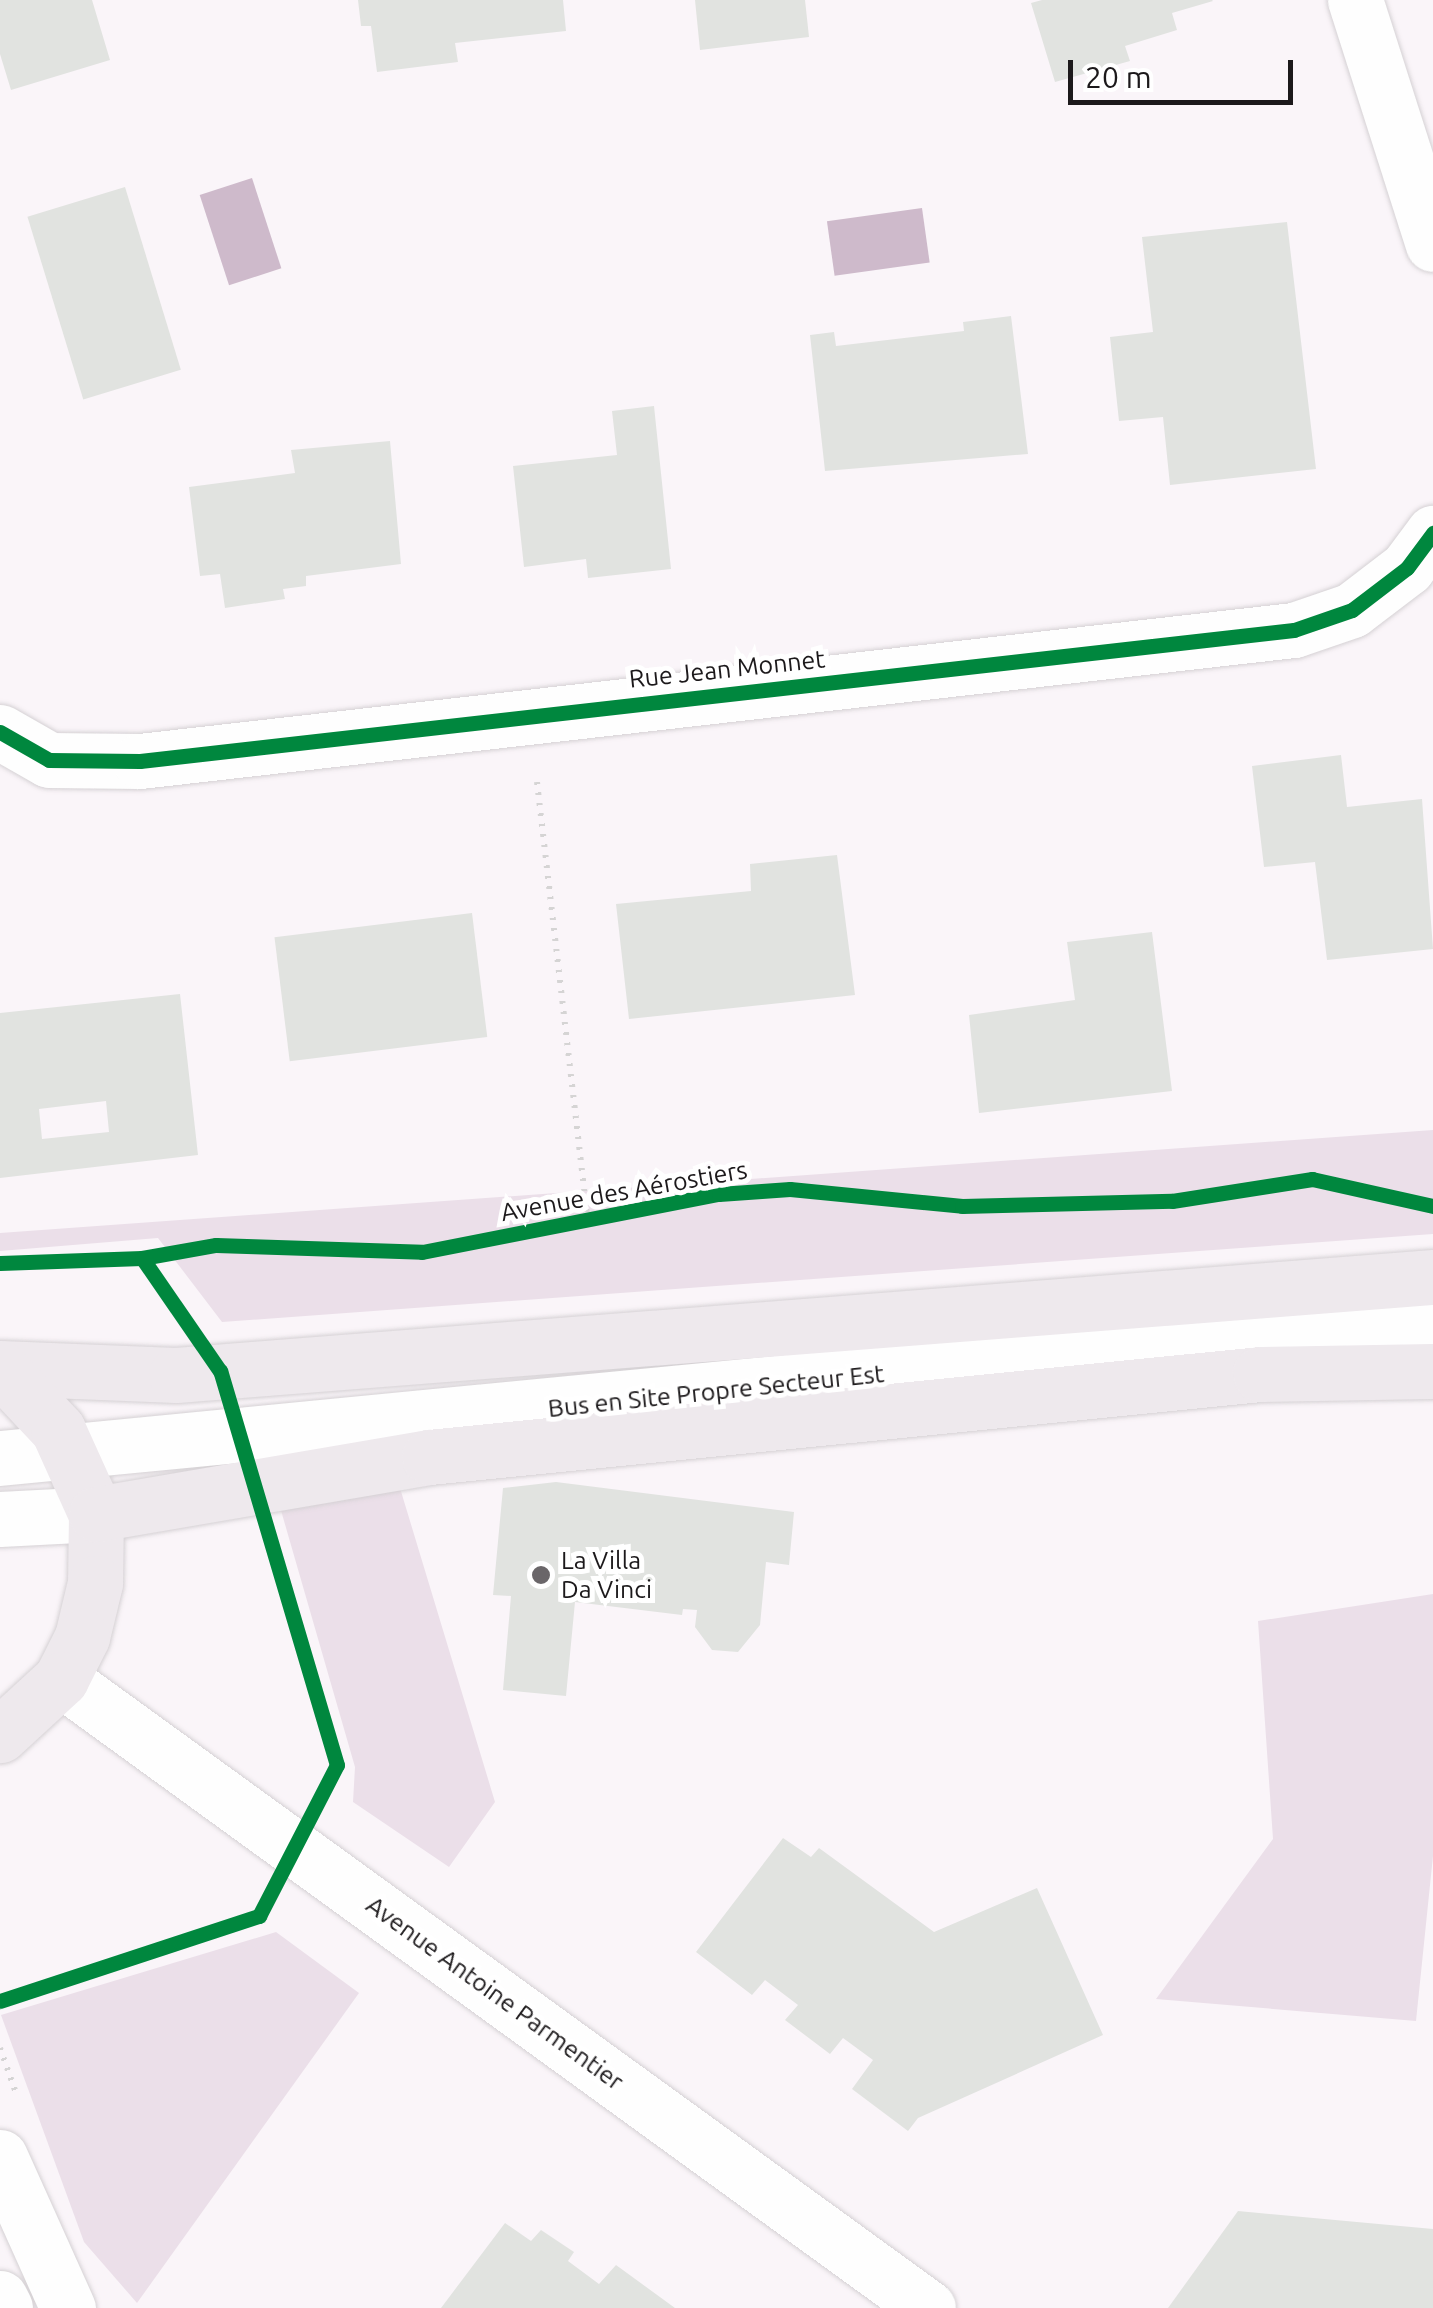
<!DOCTYPE html>
<html>
<head>
<meta charset="utf-8">
<style>
  body { margin:0 }
  #map { position:relative; width:1433px; height:2308px; overflow:hidden; background:#faf5f9; font-family:Ubuntu,sans-serif }
  div>[style] { position:absolute }
  .green>* { inset:0; background:#ebdfe9 }
  .water>* { inset:0; background:#cebacb; transform-origin:0 0 }
  .building>* { inset:0; background:#e1e3e0; transform-origin:0 0 }
  .path>* { height:6px; margin-top:-3px; transform-origin:0; background:repeating-linear-gradient(90deg,#d5d4d4 0 2.5px,transparent 0 10.5px) }
  .roads { filter:drop-shadow(0 0 2px #d5d1d4) drop-shadow(0 0 2px #d5d1d4) }
  .minor>* { height:55px; margin:-27.5px; padding:0 27.5px; transform-origin:27.5px; border-radius:27.5px; background:#fefefe }
  .major>* { height:55px; margin:-27.5px; padding:0 27.5px; transform-origin:27.5px; border-radius:27.5px; background:#eee9ed }
  .cycleway>* { height:15px; margin:-7.5px; padding:0 7.5px; transform-origin:7.5px; border-radius:7.5px; background:#00873e }
  .dots>* { width:28px; height:28px; translate:-50% -50%; box-sizing:border-box; border:5px solid #fff; border-radius:50% }
  span { translate:-50% -50%; white-space:nowrap; text-align:center; line-height:1.15; -webkit-text-stroke:10px #fff; paint-order:stroke }
  .street-label { font-size:25px; color:#1c191b }
  .poi-label { font-size:25px; color:#1c191b }
  .left { translate:0 -50%; text-align:left }
  .scale { position:absolute; left:1068px; top:60px; width:225px; height:45px; box-sizing:border-box; border:5px solid #1c191b; border-top:0; padding-left:12px; font-size:30px; line-height:35px; white-space:nowrap; color:#1c191b; -webkit-text-stroke:8px #fff; paint-order:stroke }
</style>
</head>
<body>
<div id="map">
  <div class="green">
    <i style="clip-path:polygon(1433px 1130px,1433px 1234px,222px 1322px,158px 1238px,0 1251px,0 1233px)"></i>
    <i style="clip-path:polygon(400px 1488px,495px 1802px,449px 1867px,353px 1802px,355px 1767px,280px 1507px)"></i>
    <i style="clip-path:polygon(1433px 1594px,1433px 1856px,1416px 2021px,1156px 1999px,1273px 1839px,1258px 1621px)"></i>
    <i style="clip-path:polygon(276px 1932px,359px 1993px,137px 2303px,84px 2242px,1px 2015px)"></i>
  </div>
  <div class="water">
    <i style="left:252px;top:178px;width:95px;height:55px;rotate:72deg"></i>
    <i style="left:922px;top:208px;width:55px;height:96px;rotate:82deg"></i>
  </div>
  <div class="building">
    <i style="clip-path:polygon(0 0,92px 0,110px 60px,11px 90px,0 54px)"></i>
    <i style="clip-path:polygon(358px 0,563px 0,566px 31px,455px 43px,458px 62px,377px 72px,371px 26px,361px 26px)"></i>
    <i style="clip-path:polygon(695px 0,805px 0,809px 37px,700px 50px)"></i>
    <i style="clip-path:polygon(1042px 0,1212px 0,1213px 1px,1172px 13px,1177px 30px,1125px 46px,1130px 61px,1055px 82px,1031px 3px)"></i>
    <i style="left:125px;top:187px;width:191px;height:102px;rotate:73deg"></i>
    <i style="clip-path:polygon(1287px 222px,1316px 469px,1170px 485px,1163px 417px,1119px 421px,1110px 337px,1153px 332px,1142px 237px)"></i>
    <i style="clip-path:polygon(1011px 316px,1028px 454px,825px 471px,810px 335px,834px 332px,836px 346px,964px 331px,963px 322px)"></i>
    <i style="clip-path:polygon(654px 406px,671px 569px,588px 578px,586px 559px,524px 567px,513px 466px,617px 455px,612px 411px)"></i>
    <i style="clip-path:polygon(390px 441px,401px 564px,306px 576px,306px 586px,283px 589px,285px 599px,225px 608px,220px 574px,200px 576px,189px 487px,295px 473px,291px 450px)"></i>
    <i style="clip-path:polygon(1341px 755px,1347px 807px,1422px 799px,1433px 949px,1327px 960px,1315px 862px,1264px 867px,1252px 766px)"></i>
    <i style="clip-path:polygon(837px 855px,855px 995px,629px 1019px,616px 904px,751px 891px,750px 864px)"></i>
    <i style="left:472px;top:913px;width:125px;height:199px;rotate:83deg"></i>
    <i style="clip-path:polygon(1152px 932px,1172px 1091px,979px 1113px,969px 1015px,1075px 1000px,1067px 942px)"></i>
    <i style="clip-path:polygon(evenodd,180px 994px,198px 1155px,0 1178px,0 1013px,180px 994px,106px 1101px,109px 1132px,42px 1139px,39px 1109px,106px 1101px)"></i>
    <i style="clip-path:polygon(556px 1482px,794px 1512px,789px 1565px,766px 1562px,760px 1625px,738px 1652px,712px 1650px,695px 1627px,697px 1610px,683px 1609px,682px 1615px,575px 1602px,566px 1696px,503px 1690px,511px 1596px,493px 1595px,503px 1488px)"></i>
    <i style="clip-path:polygon(783px 1838px,811px 1857px,819px 1848px,934px 1932px,1037px 1888px,1103px 2035px,918px 2118px,908px 2131px,852px 2089px,873px 2060px,843px 2038px,830px 2054px,785px 2020px,798px 2005px,765px 1980px,752px 1995px,696px 1952px)"></i>
    <i style="clip-path:polygon(1238px 2211px,1433px 2229px,1433px 2308px,1168px 2308px)"></i>
    <i style="clip-path:polygon(505px 2223px,531px 2241px,541px 2230px,574px 2252px,568px 2261px,599px 2284px,616px 2265px,675px 2308px,441px 2308px)"></i>
  </div>
  <div class="path">
    <i style="left:537px;top:782px;width:443px;rotate:83.4deg"></i>
    <i style="left:0;top:2048px;width:48px;rotate:70.4deg"></i>
  </div>
  <div class="roads">
    <div class="minor">
      <i style="left:1355px;top:0;width:256px;rotate:72.3deg"></i>
      <i style="left:0;top:732px;width:56px;rotate:29.7deg"></i>
      <i style="left:49px;top:760px;width:91px;rotate:0.6deg"></i>
      <i style="left:140px;top:761px;width:1161px;rotate:-6.48deg"></i>
      <i style="left:1294px;top:630px;width:61px;rotate:-19deg"></i>
      <i style="left:1352px;top:610px;width:69px;rotate:-37.4deg"></i>
      <i style="left:1407px;top:568px;width:44px;rotate:-53.4deg"></i>
      <i style="left:0;top:1458px;width:1310px;rotate:-5.52deg"></i>
      <i style="left:1304px;top:1332px;width:129px"></i>
      <i style="left:0;top:1519px;width:96px;rotate:-3deg"></i>
      <i style="left:61px;top:1679px;width:1071px;rotate:35.96deg"></i>
      <i style="left:0;top:2157px;width:166px;rotate:65.8deg"></i>
      <i style="left:0;top:2298px;width:11px;rotate:63deg"></i>
    </div>
    <div class="major">
      <i style="left:0;top:1368px;width:176px;rotate:2.3deg"></i>
      <i style="left:176px;top:1375px;width:1261px;rotate:-4.46deg"></i>
      <i style="left:0;top:1368px;width:85px;rotate:46.9deg"></i>
      <i style="left:58px;top:1430px;width:92px;rotate:65.7deg"></i>
      <i style="left:96px;top:1514px;width:69px;rotate:90.8deg"></i>
      <i style="left:95px;top:1583px;width:56px;rotate:103.5deg"></i>
      <i style="left:82px;top:1637px;width:47px;rotate:116.6deg"></i>
      <i style="left:61px;top:1679px;width:83px;rotate:137.4deg"></i>
      <i style="left:96px;top:1514px;width:338px;rotate:-9.7deg"></i>
      <i style="left:429px;top:1457px;width:835px;rotate:-5.7deg"></i>
      <i style="left:1260px;top:1374px;width:173px;rotate:-1deg"></i>
    </div>
  </div>
  <div class="cycleway">
    <i style="left:0;top:732px;width:56px;rotate:29.7deg"></i>
    <i style="left:49px;top:760px;width:91px;rotate:0.6deg"></i>
    <i style="left:140px;top:761px;width:1161px;rotate:-6.48deg"></i>
    <i style="left:1294px;top:630px;width:61px;rotate:-19deg"></i>
    <i style="left:1352px;top:610px;width:69px;rotate:-37.4deg"></i>
    <i style="left:1407px;top:568px;width:44px;rotate:-53.4deg"></i>
    <i style="left:0;top:1263px;width:142px;rotate:-2deg"></i>
    <i style="left:142px;top:1258px;width:75px;rotate:-10deg"></i>
    <i style="left:216px;top:1245px;width:206px;rotate:1.9deg"></i>
    <i style="left:422px;top:1252px;width:303px;rotate:-11.1deg"></i>
    <i style="left:719px;top:1194px;width:71px;rotate:-4deg"></i>
    <i style="left:790px;top:1189px;width:173px;rotate:5.6deg"></i>
    <i style="left:962px;top:1206px;width:210px;rotate:-1.4deg"></i>
    <i style="left:1172px;top:1201px;width:142px;rotate:-8.9deg"></i>
    <i style="left:1312px;top:1179px;width:124px;rotate:12.6deg"></i>
    <i style="left:0;top:2001px;width:273px;rotate:-18.2deg"></i>
    <i style="left:259px;top:1916px;width:170px;rotate:-62.7deg"></i>
    <i style="left:337px;top:1765px;width:411px;rotate:-106.5deg"></i>
    <i style="left:220px;top:1371px;width:137px;rotate:-124.6deg"></i>
  </div>
  <div class="dots">
    <i style="left:541px;top:1575px;background:#6a6669"></i>
  </div>
  <div class="street-label">
    <span style="left:727px;top:669px;rotate:-6deg">Rue Jean Monnet</span>
    <span style="left:624px;top:1191px;rotate:-10deg">Avenue des Aérostiers</span>
    <span style="left:716px;top:1391px;rotate:-6deg">Bus en Site Propre Secteur Est</span>
    <span style="left:495px;top:1993px;rotate:36deg">Avenue Antoine Parmentier</span>
  </div>
  <div class="poi-label">
    <span class="left" style="left:561px;top:1575px">La Villa<br>Da Vinci</span>
  </div>
  <div class="scale">20 m</div>
</div>
</body>
</html>
